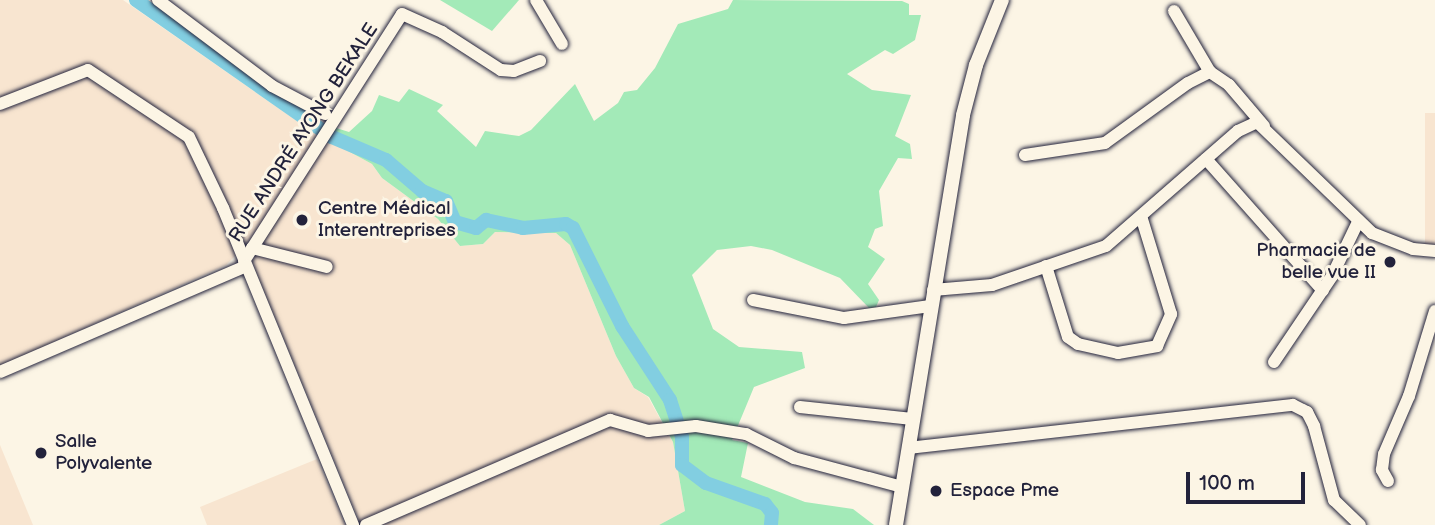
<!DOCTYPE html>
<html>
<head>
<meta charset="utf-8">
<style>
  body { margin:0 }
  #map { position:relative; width:1435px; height:525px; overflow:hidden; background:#fcf5e5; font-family:"Balsamiq Sans",sans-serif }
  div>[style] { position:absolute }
  .built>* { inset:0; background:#f8e5d0; transform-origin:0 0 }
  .green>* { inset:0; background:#a3eab8 }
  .river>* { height:14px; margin:-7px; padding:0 7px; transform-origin:7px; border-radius:7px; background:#82cee1 }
  .roads { filter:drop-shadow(0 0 2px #22223b) drop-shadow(0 0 2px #22223b) }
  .minor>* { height:12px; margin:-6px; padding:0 6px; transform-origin:6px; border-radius:6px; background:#fcf5e5 }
  .major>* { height:14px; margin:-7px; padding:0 7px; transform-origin:7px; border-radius:7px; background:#fcf5e5 }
  .dots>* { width:19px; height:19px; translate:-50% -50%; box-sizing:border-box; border:4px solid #fcf5e5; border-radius:50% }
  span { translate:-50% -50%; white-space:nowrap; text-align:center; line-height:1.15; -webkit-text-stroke:6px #fcf5e5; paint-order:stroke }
  .street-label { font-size:19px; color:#22223b }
  .poi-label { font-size:19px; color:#22223b }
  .left { translate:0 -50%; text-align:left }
  .right { translate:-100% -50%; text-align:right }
  .scale { position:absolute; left:1186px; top:472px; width:119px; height:32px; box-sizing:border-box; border:4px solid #22223b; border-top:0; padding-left:9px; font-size:21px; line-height:24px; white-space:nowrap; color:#22223b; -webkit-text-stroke:5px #fcf5e5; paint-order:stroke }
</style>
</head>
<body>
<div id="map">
  <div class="built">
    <i style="clip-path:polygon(0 0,123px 0,317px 135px,257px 234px,226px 265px,0 366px)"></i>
    <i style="left:1435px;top:113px;width:132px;height:10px;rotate:90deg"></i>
    <i style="clip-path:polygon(326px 139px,372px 164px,382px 178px,438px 219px,460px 246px,483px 244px,495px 232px,556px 233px,570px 245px,616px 356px,634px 388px,648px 397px,673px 442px,685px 511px,659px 525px,361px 525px,252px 262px,259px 244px)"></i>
    <i style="clip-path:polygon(0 445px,33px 525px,0 525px)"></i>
    <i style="clip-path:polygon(317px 459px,345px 525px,207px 525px,200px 507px)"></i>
  </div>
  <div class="green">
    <i style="clip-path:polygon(440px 0,519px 0,492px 31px)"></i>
    <i style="clip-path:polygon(733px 0,902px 1px,909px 4px,909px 15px,921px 15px,915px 40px,893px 54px,885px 50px,847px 74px,872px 90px,911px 95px,895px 136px,910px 144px,912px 159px,898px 158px,879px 191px,883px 226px,875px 229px,868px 247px,885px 259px,868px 284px,879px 300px,876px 307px,869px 308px,840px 278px,772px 250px,751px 246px,717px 250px,692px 275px,713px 329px,739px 347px,802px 352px,805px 368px,754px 387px,732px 440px,748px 443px,741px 477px,805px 502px,853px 509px,874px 525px,659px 525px,685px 511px,673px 442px,649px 397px,634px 388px,616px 356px,570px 245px,556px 233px,495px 232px,483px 244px,460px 246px,438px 219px,382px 178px,372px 164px,326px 139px,333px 127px,349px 132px,372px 111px,379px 95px,399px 102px,409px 89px,443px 105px,437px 111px,476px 147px,485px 131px,519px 136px,531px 130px,575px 84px,594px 121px,618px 103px,624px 92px,637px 90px,655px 68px,678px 24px,728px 9px)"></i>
  </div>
  <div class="river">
    <i style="left:136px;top:0;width:239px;rotate:35deg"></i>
    <i style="left:332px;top:137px;width:59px;rotate:23.1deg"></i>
    <i style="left:386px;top:160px;width:48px;rotate:40.7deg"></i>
    <i style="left:422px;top:191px;width:26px;rotate:23deg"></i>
    <i style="left:446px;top:201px;width:23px;rotate:67deg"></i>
    <i style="left:455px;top:222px;width:22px;rotate:16deg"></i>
    <i style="left:476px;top:228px;width:13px;rotate:-39deg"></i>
    <i style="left:486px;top:220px;width:38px;rotate:12deg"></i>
    <i style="left:523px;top:228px;width:43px;rotate:-5.3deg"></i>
    <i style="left:566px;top:224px;width:8px;rotate:30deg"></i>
    <i style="left:573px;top:228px;width:110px;rotate:63.4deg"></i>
    <i style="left:622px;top:326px;width:88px;rotate:57deg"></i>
    <i style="left:670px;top:400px;width:39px;rotate:72deg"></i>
    <i style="left:682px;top:437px;width:28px;rotate:90deg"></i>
    <i style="left:682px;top:465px;width:30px;rotate:37deg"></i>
    <i style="left:706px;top:483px;width:63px;rotate:19.6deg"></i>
    <i style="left:765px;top:504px;width:11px;rotate:52deg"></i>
    <i style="left:772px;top:513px;width:12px;rotate:95deg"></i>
  </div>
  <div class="roads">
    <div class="minor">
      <i style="left:158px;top:0;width:143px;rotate:37deg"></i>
      <i style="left:272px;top:86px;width:60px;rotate:27.8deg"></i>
      <i style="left:536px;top:0;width:51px;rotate:59.4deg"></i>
      <i style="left:1174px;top:11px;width:71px;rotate:59.5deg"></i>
      <i style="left:0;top:104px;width:94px;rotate:-21.1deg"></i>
      <i style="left:88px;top:70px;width:121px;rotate:33.6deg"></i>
      <i style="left:189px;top:137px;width:79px;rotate:64.4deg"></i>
      <i style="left:223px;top:208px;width:343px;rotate:67.7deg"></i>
      <i style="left:1025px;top:155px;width:81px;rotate:-8.5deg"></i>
      <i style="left:1105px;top:143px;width:102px;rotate:-35.9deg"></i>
      <i style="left:1188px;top:83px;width:25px;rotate:-27deg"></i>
      <i style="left:1210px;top:72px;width:23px;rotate:34deg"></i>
      <i style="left:1229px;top:85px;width:54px;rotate:49.5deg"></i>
      <i style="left:1206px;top:159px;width:176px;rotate:48.4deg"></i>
      <i style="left:252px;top:248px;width:77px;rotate:14.2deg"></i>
      <i style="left:244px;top:261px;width:293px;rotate:-57.4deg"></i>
      <i style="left:402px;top:14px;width:44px;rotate:24.2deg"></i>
      <i style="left:442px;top:32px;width:70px;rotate:32.8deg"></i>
      <i style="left:501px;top:70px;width:13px;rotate:4deg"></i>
      <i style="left:514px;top:71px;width:28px;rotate:-21deg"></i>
      <i style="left:1046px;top:266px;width:74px;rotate:72.8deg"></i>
      <i style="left:1068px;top:337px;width:12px;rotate:35deg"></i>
      <i style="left:1078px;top:344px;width:41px;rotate:12.7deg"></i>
      <i style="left:1118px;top:353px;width:40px;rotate:-10deg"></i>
      <i style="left:1157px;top:346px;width:35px;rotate:-66deg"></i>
      <i style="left:1171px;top:314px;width:102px;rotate:-107deg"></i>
      <i style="left:933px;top:290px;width:59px;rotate:-4.8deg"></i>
      <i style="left:992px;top:285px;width:120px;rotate:-18.9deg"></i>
      <i style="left:1106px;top:246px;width:175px;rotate:-41.1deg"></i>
      <i style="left:1238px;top:131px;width:21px;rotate:-25deg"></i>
      <i style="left:1257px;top:122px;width:160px;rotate:44deg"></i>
      <i style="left:1372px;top:233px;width:44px;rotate:21.3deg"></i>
      <i style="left:1413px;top:249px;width:22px;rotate:5deg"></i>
      <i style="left:753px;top:300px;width:93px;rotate:11.2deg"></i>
      <i style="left:844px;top:318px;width:87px;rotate:-7.9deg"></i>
      <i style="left:1274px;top:362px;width:104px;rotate:-56deg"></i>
      <i style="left:1332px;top:276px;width:60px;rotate:-64.3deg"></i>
      <i style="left:0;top:372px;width:268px;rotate:-23.3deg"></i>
      <i style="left:800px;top:407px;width:113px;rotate:6.1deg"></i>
      <i style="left:908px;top:448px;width:387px;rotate:-6.4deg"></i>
      <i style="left:1293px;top:405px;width:16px;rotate:27deg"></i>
      <i style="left:1307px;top:412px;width:16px;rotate:63deg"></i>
      <i style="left:1314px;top:426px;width:77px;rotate:74.9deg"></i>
      <i style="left:1334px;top:500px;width:36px;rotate:44deg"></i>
      <i style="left:1388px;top:481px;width:13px;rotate:-119deg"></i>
      <i style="left:1382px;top:470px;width:16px;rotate:-83deg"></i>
      <i style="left:1384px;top:454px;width:63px;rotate:-66.7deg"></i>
      <i style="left:1409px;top:396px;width:89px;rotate:-73deg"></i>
      <i style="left:366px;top:525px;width:266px;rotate:-23.3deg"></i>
      <i style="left:610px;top:420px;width:40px;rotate:16deg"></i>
      <i style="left:648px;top:431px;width:48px;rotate:-5.9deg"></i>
      <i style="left:696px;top:426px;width:51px;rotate:9.1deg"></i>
      <i style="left:746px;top:434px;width:54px;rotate:26.6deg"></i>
      <i style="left:794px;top:458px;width:112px;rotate:15deg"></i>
    </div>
    <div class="major">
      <i style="left:896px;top:525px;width:415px;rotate:-80.7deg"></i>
      <i style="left:963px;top:115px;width:52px;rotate:-75.4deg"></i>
      <i style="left:976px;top:65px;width:70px;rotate:-68.2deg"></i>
    </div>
  </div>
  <div class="dots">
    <i style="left:302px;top:220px;background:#22223b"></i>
    <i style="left:1390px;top:262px;background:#22223b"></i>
    <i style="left:41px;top:453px;background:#22223b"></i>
    <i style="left:936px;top:491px;background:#22223b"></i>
  </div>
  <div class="street-label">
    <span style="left:304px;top:133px;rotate:-57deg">RUE ANDRÉ AYONG BEKALE</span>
  </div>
  <div class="poi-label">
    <span class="left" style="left:318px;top:220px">Centre Médical<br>Interentreprises</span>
    <span class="right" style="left:1376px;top:262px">Pharmacie de<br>belle vue II</span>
    <span class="left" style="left:55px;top:453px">Salle<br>Polyvalente</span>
    <span class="left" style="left:950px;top:491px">Espace Pme</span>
  </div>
  <div class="scale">100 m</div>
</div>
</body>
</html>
